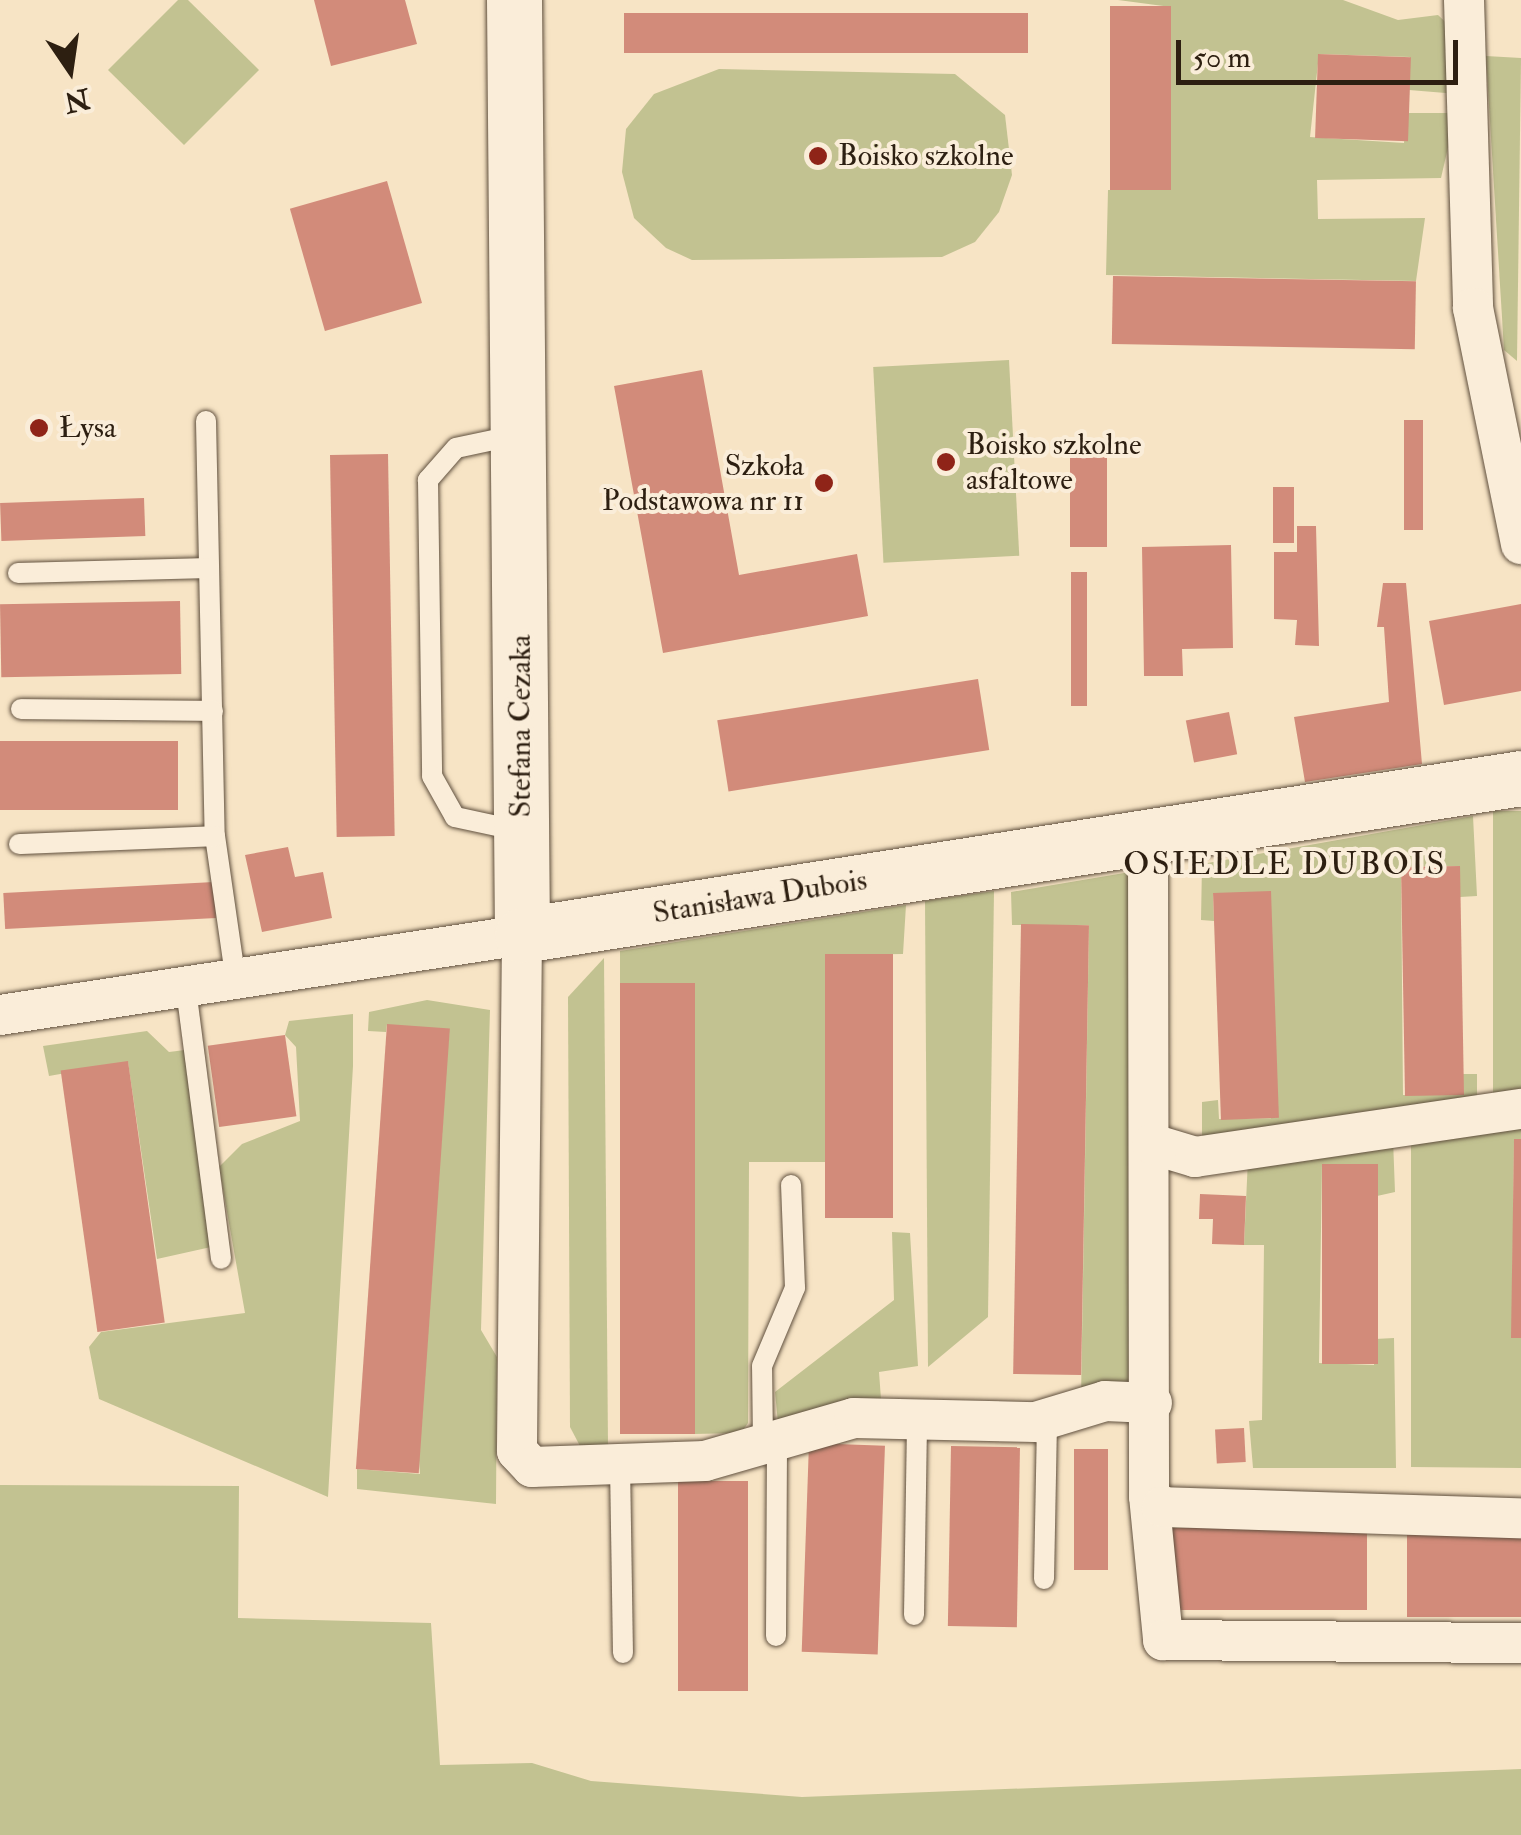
<!DOCTYPE html>
<html>
<head>
<meta charset="utf-8">
<style>
  body { margin:0 }
  #map { position:relative; width:1521px; height:1835px; overflow:hidden; background:#f7e4c5; font-family:"IM FELL Double Pica",serif }
  div>[style] { position:absolute }
  .green>* { inset:0; background:#c2c291; transform-origin:0 0 }
  .building>* { inset:0; background:#d28b7a; transform-origin:0 0 }
  .roads { filter:drop-shadow(0 0 2px #60503e) drop-shadow(0 0 2px #60503e) }
  .lane>* { height:20px; margin:-10px; padding:0 10px; transform-origin:10px; border-radius:10px; background:#faedd9 }
  .street>* { height:40px; margin:-20px; padding:0 20px; transform-origin:20px; border-radius:20px; background:#faedd9 }
  .secondary>* { height:55px; margin:-27.5px; padding:0 27.5px; transform-origin:27.5px; border-radius:27.5px; background:#faedd9 }
  .dots>* { width:28px; height:28px; translate:-50% -50%; box-sizing:border-box; border:5px solid #faedd9; border-radius:50% }
  span { translate:-50% -50%; white-space:nowrap; text-align:center; line-height:1.15; -webkit-text-stroke:8px #faedd9; paint-order:stroke }
  .poi-label { font-size:30px; color:#2d1f11 }
  .left { translate:0 -50%; text-align:left }
  .right { translate:-100% -50%; text-align:right }
  .street-label { font-size:30px; color:#2d1f11 }
  .neighbourhood-label { font-size:32px; color:#2d1f11; letter-spacing:2.5px }
  .north { position:absolute; left:20px; top:20px; width:100px; height:100px; -webkit-text-stroke:8px #faedd9; paint-order:stroke; rotate:167deg; font-size:28px; font-weight:700; line-height:40px; text-align:center; color:#2d1f11 }
  .north::after { content:''; display:block; margin:auto; width:35px; height:45px; background:#2d1f11; clip-path:polygon(50% 0,100% 100%,50% 72%,0 100%) }
  .scale { position:absolute; left:1176px; top:40px; width:282px; height:45px; box-sizing:border-box; border:5px solid #2d1f11; border-top:0; padding-left:12px; font-size:30px; line-height:35px; white-space:nowrap; color:#2d1f11; -webkit-text-stroke:8px #faedd9; paint-order:stroke }
</style>
</head>
<body>
<div id="map">
  <div class="green">
    <i style="clip-path:polygon(178px 0,188px 0,259px 70px,184px 145px,108px 70px)"></i>
    <i style="clip-path:polygon(1118px 0,1343px 0,1398px 20px,1438px 15px,1457px 33px,1458px 94px,1409px 90px,1410px 57px,1319px 54px,1310px 137px,1404px 143px,1406px 113px,1456px 113px,1441px 178px,1317px 180px,1318px 219px,1425px 218px,1416px 281px,1106px 275px,1108px 190px,1169px 190px,1171px 7px)"></i>
    <i style="clip-path:polygon(1486px 56px,1521px 58px,1517px 361px,1504px 350px)"></i>
    <i style="clip-path:polygon(719px 69px,955px 74px,1005px 115px,1012px 175px,999px 212px,975px 242px,942px 257px,692px 260px,666px 248px,634px 218px,622px 172px,626px 129px,654px 94px)"></i>
    <i style="left:1009px;top:360px;width:196px;height:136px;rotate:87deg"></i>
    <i style="left:1521px;top:811px;width:289px;height:28px;rotate:90deg"></i>
    <i style="clip-path:polygon(1473px 816px,1477px 896px,1460px 897px,1460px 866px,1401px 867px,1403px 1095px,1462px 1095px,1462px 1074px,1477px 1074px,1477px 1107px,1202px 1144px,1202px 1102px,1218px 1100px,1219px 1119px,1276px 1118px,1213px 893px,1214px 921px,1201px 920px,1202px 864px)"></i>
    <i style="clip-path:polygon(1130px 872px,1138px 1378px,1081px 1398px,1089px 925px,1012px 925px,1011px 892px)"></i>
    <i style="clip-path:polygon(994px 891px,988px 1317px,928px 1367px,925px 901px)"></i>
    <i style="clip-path:polygon(906px 905px,903px 954px,826px 955px,825px 1162px,749px 1162px,748px 1423px,741px 1433px,693px 1434px,694px 983px,620px 983px,620px 951px)"></i>
    <i style="clip-path:polygon(604px 958px,608px 1446px,580px 1446px,570px 1427px,568px 997px)"></i>
    <i style="clip-path:polygon(427px 1000px,490px 1010px,481px 1330px,497px 1357px,496px 1504px,357px 1489px,357px 1469px,420px 1474px,387px 1024px,386px 1032px,368px 1031px,369px 1012px)"></i>
    <i style="clip-path:polygon(353px 1014px,353px 1066px,328px 1497px,99px 1399px,89px 1347px,101px 1332px,245px 1313px,219px 1167px,242px 1144px,300px 1121px,296px 1047px,285px 1035px,289px 1021px)"></i>
    <i style="clip-path:polygon(147px 1031px,169px 1052px,185px 1050px,211px 1247px,157px 1259px,128px 1062px,49px 1076px,43px 1046px)"></i>
    <i style="clip-path:polygon(1521px 1121px,1521px 1139px,1514px 1140px,1512px 1337px,1521px 1338px,1521px 1468px,1411px 1467px,1411px 1136px)"></i>
    <i style="clip-path:polygon(1393px 1139px,1395px 1192px,1377px 1196px,1377px 1164px,1322px 1164px,1319px 1363px,1374px 1365px,1375px 1339px,1394px 1338px,1396px 1468px,1253px 1468px,1249px 1421px,1262px 1420px,1264px 1245px,1244px 1245px,1248px 1159px)"></i>
    <i style="clip-path:polygon(892px 1232px,910px 1233px,918px 1366px,879px 1372px,881px 1399px,778px 1423px,775px 1392px,894px 1300px)"></i>
    <i style="clip-path:polygon(0 1485px,239px 1486px,238px 1618px,431px 1623px,440px 1765px,532px 1763px,591px 1781px,802px 1797px,1521px 1769px,1521px 1835px,0 1835px)"></i>
  </div>
  <div class="building">
    <i style="clip-path:polygon(314px 0,405px 0,417px 44px,331px 66px)"></i>
    <i style="left:1110px;top:6px;width:61px;height:184px"></i>
    <i style="left:624px;top:13px;width:404px;height:40px"></i>
    <i style="left:1318px;top:54px;width:93px;height:84px;rotate:2deg"></i>
    <i style="left:387px;top:181px;width:127px;height:101px;rotate:74deg"></i>
    <i style="left:1113px;top:276px;width:303px;height:68px;rotate:1deg"></i>
    <i style="clip-path:polygon(702px 370px,739px 575px,857px 554px,868px 616px,663px 653px,614px 386px)"></i>
    <i style="left:1404px;top:420px;width:19px;height:110px"></i>
    <i style="left:1070px;top:450px;width:37px;height:97px"></i>
    <i style="left:388px;top:454px;width:382px;height:58px;rotate:89deg"></i>
    <i style="left:1273px;top:487px;width:21px;height:56px"></i>
    <i style="left:144px;top:498px;width:38px;height:144px;rotate:88deg"></i>
    <i style="clip-path:polygon(1297px 526px,1316px 526px,1319px 646px,1295px 645px,1297px 620px,1274px 619px,1274px 552px,1297px 552px)"></i>
    <i style="clip-path:polygon(1231px 545px,1233px 648px,1182px 649px,1183px 676px,1144px 676px,1142px 547px)"></i>
    <i style="left:1071px;top:572px;width:16px;height:134px"></i>
    <i style="clip-path:polygon(1383px 583px,1406px 583px,1422px 764px,1305px 782px,1294px 717px,1389px 702px,1384px 627px,1377px 627px)"></i>
    <i style="left:180px;top:601px;width:73px;height:180px;rotate:89deg"></i>
    <i style="clip-path:polygon(1521px 604px,1521px 691px,1444px 705px,1429px 621px)"></i>
    <i style="left:978px;top:679px;width:72px;height:264px;rotate:81deg"></i>
    <i style="left:1229px;top:712px;width:43px;height:44px;rotate:79deg"></i>
    <i style="left:178px;top:741px;width:69px;height:178px;rotate:90deg"></i>
    <i style="clip-path:polygon(288px 847px,295px 877px,323px 872px,332px 918px,262px 932px,245px 855px)"></i>
    <i style="left:1460px;top:866px;width:229px;height:59px;rotate:89deg"></i>
    <i style="left:214px;top:882px;width:36px;height:211px;rotate:87deg"></i>
    <i style="left:1271px;top:891px;width:227px;height:58px;rotate:88deg"></i>
    <i style="left:1021px;top:924px;width:68px;height:450px;rotate:1deg"></i>
    <i style="left:825px;top:954px;width:68px;height:264px"></i>
    <i style="left:620px;top:983px;width:75px;height:451px"></i>
    <i style="left:387px;top:1024px;width:63px;height:446px;rotate:4deg"></i>
    <i style="left:285px;top:1035px;width:82px;height:78px;rotate:82deg"></i>
    <i style="left:128px;top:1061px;width:264px;height:68px;rotate:82deg"></i>
    <i style="clip-path:polygon(1514px 1139px,1521px 1139px,1521px 1338px,1511px 1338px)"></i>
    <i style="left:1322px;top:1164px;width:56px;height:200px"></i>
    <i style="clip-path:polygon(1200px 1194px,1246px 1196px,1244px 1245px,1212px 1244px,1213px 1219px,1199px 1219px)"></i>
    <i style="left:1244px;top:1428px;width:34px;height:29px;rotate:87deg"></i>
    <i style="left:809px;top:1443px;width:76px;height:209px;rotate:2deg"></i>
    <i style="left:951px;top:1446px;width:69px;height:180px;rotate:1deg"></i>
    <i style="left:1074px;top:1449px;width:34px;height:121px"></i>
    <i style="left:678px;top:1481px;width:70px;height:210px"></i>
    <i style="left:1172px;top:1528px;width:195px;height:82px"></i>
    <i style="left:1407px;top:1535px;width:114px;height:82px"></i>
  </div>
  <div class="roads">
    <div class="lane">
      <i style="left:206px;top:421px;width:415px;rotate:88.8deg"></i>
      <i style="left:215px;top:836px;width:147px;rotate:81.8deg"></i>
      <i style="left:517px;top:435px;width:62px;rotate:168deg"></i>
      <i style="left:456px;top:448px;width:43px;rotate:131.2deg"></i>
      <i style="left:428px;top:480px;width:296px;rotate:89.2deg"></i>
      <i style="left:432px;top:776px;width:47px;rotate:60.7deg"></i>
      <i style="left:455px;top:817px;width:66px;rotate:12.2deg"></i>
      <i style="left:18px;top:573px;width:191px;rotate:-1.5deg"></i>
      <i style="left:21px;top:709px;width:192px;rotate:0.6deg"></i>
      <i style="left:19px;top:844px;width:196px;rotate:-2.3deg"></i>
      <i style="left:186px;top:989px;width:272px;rotate:82.6deg"></i>
      <i style="left:763px;top:1444px;width:78px;rotate:-90.7deg"></i>
      <i style="left:762px;top:1366px;width:85px;rotate:-67.1deg"></i>
      <i style="left:795px;top:1288px;width:103px;rotate:-92.2deg"></i>
      <i style="left:620px;top:1464px;width:189px;rotate:89.1deg"></i>
      <i style="left:1044px;top:1579px;width:158px;rotate:-88.9deg"></i>
      <i style="left:914px;top:1615px;width:195px;rotate:-89.1deg"></i>
      <i style="left:776px;top:1636px;width:196px;rotate:-89.7deg"></i>
    </div>
    <div class="street">
      <i style="left:1464px;top:0;width:308px;rotate:88.3deg"></i>
      <i style="left:1473px;top:308px;width:241px;rotate:78.5deg"></i>
      <i style="left:1148px;top:837px;width:659px;rotate:89.91deg"></i>
      <i style="left:1149px;top:1496px;width:145px;rotate:84.4deg"></i>
      <i style="left:1163px;top:1640px;width:358px;rotate:0.5deg"></i>
      <i style="left:0;top:1015px;width:528px;rotate:-8.71deg"></i>
      <i style="left:522px;top:935px;width:516px;rotate:90.56deg"></i>
      <i style="left:517px;top:1451px;width:22px;rotate:47deg"></i>
      <i style="left:532px;top:1467px;width:173px;rotate:-2deg"></i>
      <i style="left:705px;top:1461px;width:155px;rotate:-16.1deg"></i>
      <i style="left:854px;top:1418px;width:182px;rotate:1.3deg"></i>
      <i style="left:1036px;top:1422px;width:72px;rotate:-16.9deg"></i>
      <i style="left:1105px;top:1401px;width:47px;rotate:2.4deg"></i>
      <i style="left:1152px;top:1144px;width:45px;rotate:16.8deg"></i>
      <i style="left:1195px;top:1157px;width:330px;rotate:-8.4deg"></i>
      <i style="left:1149px;top:1496px;width:17px;rotate:40deg"></i>
      <i style="left:1162px;top:1507px;width:359px;rotate:1.8deg"></i>
    </div>
    <div class="secondary">
      <i style="left:514px;top:0;width:935px;rotate:89.51deg"></i>
      <i style="left:522px;top:935px;width:1011px;rotate:-8.93deg"></i>
    </div>
  </div>
  <div class="dots">
    <i style="left:818px;top:156px;background:#8f2418"></i>
    <i style="left:39px;top:428px;background:#8f2418"></i>
    <i style="left:946px;top:462px;background:#8f2418"></i>
    <i style="left:824px;top:483px;background:#8f2418"></i>
  </div>
  <div class="poi-label">
    <span class="left" style="left:838px;top:156px">Boisko szkolne</span>
    <span class="left" style="left:59px;top:428px">Łysa</span>
    <span class="left" style="left:966px;top:462px">Boisko szkolne<br>asfaltowe</span>
    <span class="right" style="left:804px;top:483px">Szkoła<br>Podstawowa nr 11</span>
  </div>
  <div class="street-label">
    <span style="left:521px;top:726px;rotate:-90deg">Stefana Cezaka</span>
    <span style="left:760px;top:897px;rotate:-9deg">Stanisława Dubois</span>
  </div>
  <div class="neighbourhood-label">
    <span style="left:1285px;top:864px">OSIEDLE DUBOIS</span>
  </div>
  <div class="north">N</div>
  <div class="scale">50 m</div>
</div>
</body>
</html>
